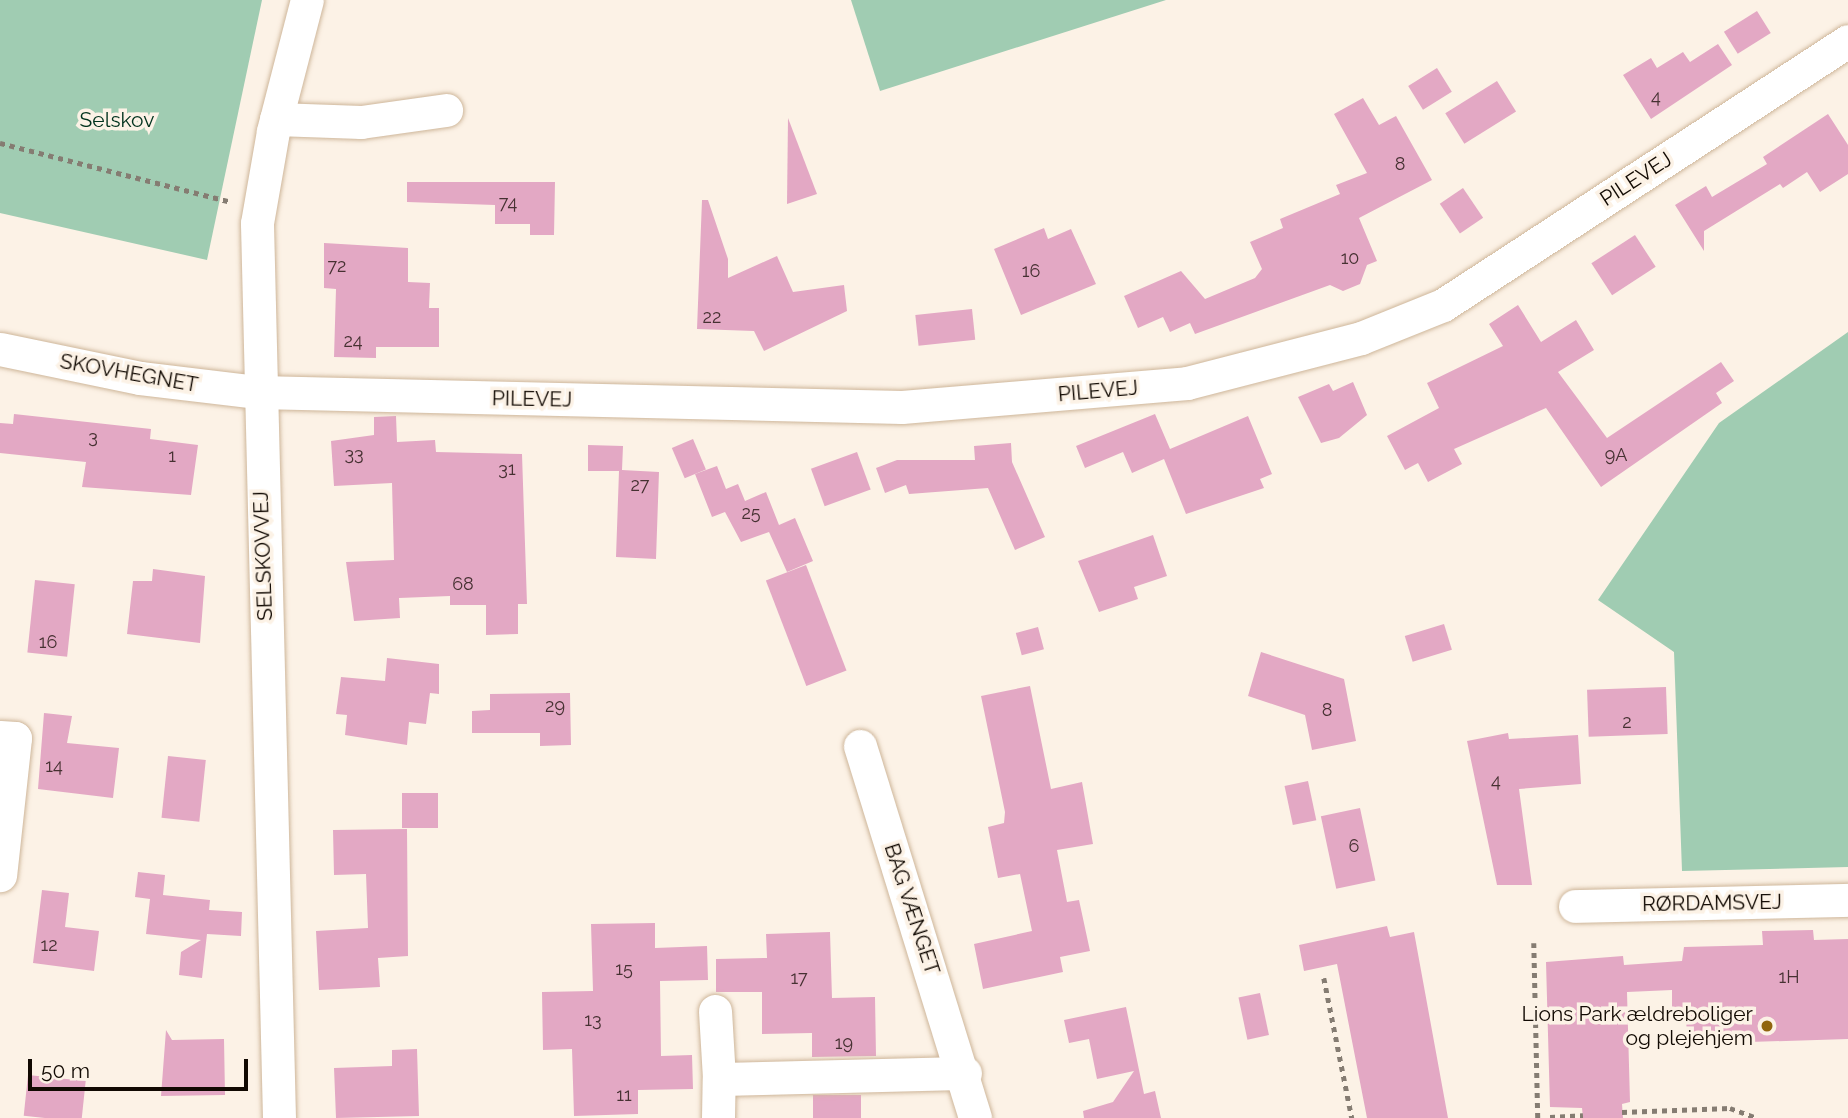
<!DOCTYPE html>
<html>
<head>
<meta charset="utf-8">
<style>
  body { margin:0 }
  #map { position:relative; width:1848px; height:1118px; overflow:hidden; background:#fcf2e6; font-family:Raleway,sans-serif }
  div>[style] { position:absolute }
  .green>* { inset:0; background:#a0ccb2 }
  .building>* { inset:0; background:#e3a8c4; transform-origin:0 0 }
  .path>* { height:4.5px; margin-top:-2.25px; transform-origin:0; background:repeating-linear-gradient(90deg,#857c72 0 5px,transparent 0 10px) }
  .roads { filter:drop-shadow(0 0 2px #ceb69a) drop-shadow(0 0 2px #ceb69a) }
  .minor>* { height:33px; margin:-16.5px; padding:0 16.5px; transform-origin:16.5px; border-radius:16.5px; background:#fff }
  .dots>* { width:19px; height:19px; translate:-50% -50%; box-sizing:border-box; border:4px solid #fcf2e6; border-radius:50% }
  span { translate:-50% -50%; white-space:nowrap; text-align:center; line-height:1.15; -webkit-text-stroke:7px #fcf2e6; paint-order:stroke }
  .number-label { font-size:18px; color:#463132 }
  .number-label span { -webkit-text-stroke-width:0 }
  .park-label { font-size:21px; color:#00321d }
  .street-label { font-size:21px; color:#110902 }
  .poi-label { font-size:21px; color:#110902 }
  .right { translate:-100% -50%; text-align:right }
  .scale { position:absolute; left:28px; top:1059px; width:220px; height:32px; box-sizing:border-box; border:4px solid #110902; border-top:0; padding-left:9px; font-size:21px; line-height:24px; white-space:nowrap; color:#110902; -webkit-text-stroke:5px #fcf2e6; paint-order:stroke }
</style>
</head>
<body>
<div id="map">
  <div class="green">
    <i style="clip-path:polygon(0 0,262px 0,207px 260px,0 213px)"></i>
    <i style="clip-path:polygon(851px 0,1166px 0,880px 91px)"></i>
    <i style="clip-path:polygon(1848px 332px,1848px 867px,1682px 871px,1674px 652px,1598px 600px,1719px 423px)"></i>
  </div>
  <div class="building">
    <i style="left:1757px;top:11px;width:26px;height:39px;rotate:58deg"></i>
    <i style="clip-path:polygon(1718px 44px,1732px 65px,1651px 119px,1623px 75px,1651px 58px,1657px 68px,1683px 52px,1690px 62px)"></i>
    <i style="left:1437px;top:68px;width:28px;height:34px;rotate:58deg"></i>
    <i style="left:1497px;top:81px;width:36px;height:61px;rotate:58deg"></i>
    <i style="clip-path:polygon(1363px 98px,1379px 125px,1396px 116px,1432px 180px,1359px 218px,1377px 261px,1367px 265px,1360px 284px,1343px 291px,1330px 285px,1195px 334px,1190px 323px,1170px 332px,1163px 317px,1138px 328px,1124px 296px,1181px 271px,1205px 299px,1255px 278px,1262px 269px,1250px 242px,1283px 228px,1280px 219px,1340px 194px,1336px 185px,1367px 173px,1334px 114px)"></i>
    <i style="clip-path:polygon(1828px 114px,1848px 145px,1848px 174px,1820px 192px,1807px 172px,1783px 188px,1780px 184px,1704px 231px,1704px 251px,1675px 205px,1706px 186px,1712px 197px,1767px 164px,1763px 157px)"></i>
    <i style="clip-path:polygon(788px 118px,817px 194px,787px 204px)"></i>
    <i style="clip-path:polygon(407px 182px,555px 182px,554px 235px,530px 235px,530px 224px,495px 224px,495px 205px,407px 202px)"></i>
    <i style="left:1463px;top:188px;width:36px;height:28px;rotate:56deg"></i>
    <i style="clip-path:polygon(702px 200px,708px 200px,728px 259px,728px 278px,777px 256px,793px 292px,844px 285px,847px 311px,764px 351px,754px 331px,697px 329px)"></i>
    <i style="clip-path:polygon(1044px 228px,1048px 239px,1071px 229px,1096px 284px,1021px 315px,994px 249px)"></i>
    <i style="left:1635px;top:235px;width:38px;height:52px;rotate:57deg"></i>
    <i style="clip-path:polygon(324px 243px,408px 248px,408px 282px,430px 283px,429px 308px,439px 308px,439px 347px,376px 347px,376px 358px,334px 357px,336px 289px,324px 288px)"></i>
    <i style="clip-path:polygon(1518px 305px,1541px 342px,1576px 320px,1594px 350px,1558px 372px,1607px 438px,1721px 362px,1734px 381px,1716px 393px,1722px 403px,1601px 487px,1546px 408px,1454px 449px,1462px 464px,1428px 482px,1418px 463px,1405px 470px,1387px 436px,1439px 408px,1427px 383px,1503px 346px,1489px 324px)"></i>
    <i style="left:972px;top:309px;width:31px;height:57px;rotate:84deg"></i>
    <i style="clip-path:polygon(1353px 382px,1367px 415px,1339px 438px,1321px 443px,1298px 397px,1329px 384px,1333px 391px)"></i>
    <i style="clip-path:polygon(14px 414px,151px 429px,150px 439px,198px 445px,191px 495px,82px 487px,86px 462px,0 453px,0 423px,13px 424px)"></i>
    <i style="clip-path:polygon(1155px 414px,1170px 449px,1248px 416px,1272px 474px,1260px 479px,1264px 488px,1186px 514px,1164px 459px,1132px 473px,1123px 452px,1085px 468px,1076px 446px)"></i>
    <i style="clip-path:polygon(396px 416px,397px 442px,435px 440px,436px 452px,522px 454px,527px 604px,518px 604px,518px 634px,486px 635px,486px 605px,450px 605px,450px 596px,399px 598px,400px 618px,354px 621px,346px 562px,394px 560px,392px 483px,334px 486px,331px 441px,374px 435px,374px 417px)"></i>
    <i style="left:693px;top:439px;width:33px;height:23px;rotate:67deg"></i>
    <i style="clip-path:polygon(1011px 443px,1012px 462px,1045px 537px,1015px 550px,988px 488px,909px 494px,906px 485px,885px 493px,876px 468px,897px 460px,975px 460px,974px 446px)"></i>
    <i style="clip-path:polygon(588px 445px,623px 446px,622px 470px,659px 472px,656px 559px,616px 557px,619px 471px,588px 471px)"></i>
    <i style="left:857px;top:452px;width:40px;height:49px;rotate:70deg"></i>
    <i style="clip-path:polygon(717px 466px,726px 489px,738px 484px,745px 501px,766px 492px,779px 525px,795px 518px,813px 561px,787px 572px,769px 532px,741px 542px,725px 512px,712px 517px,695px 474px)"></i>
    <i style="clip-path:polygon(1153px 535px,1167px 576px,1134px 587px,1138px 599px,1099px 612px,1078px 561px)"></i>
    <i style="left:806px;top:565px;width:113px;height:43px;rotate:69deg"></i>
    <i style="clip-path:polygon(153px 569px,205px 576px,200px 643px,127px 634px,133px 581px,152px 581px)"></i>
    <i style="left:35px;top:580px;width:40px;height:73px;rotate:6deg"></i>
    <i style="left:1444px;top:624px;width:27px;height:41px;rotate:73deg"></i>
    <i style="left:1038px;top:627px;width:23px;height:23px;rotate:75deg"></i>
    <i style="clip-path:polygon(1261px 652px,1344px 679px,1356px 741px,1312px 750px,1305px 715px,1248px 696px)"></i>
    <i style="clip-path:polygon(387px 658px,439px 664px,439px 694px,430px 693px,426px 724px,409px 722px,407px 745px,345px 735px,347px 715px,336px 714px,341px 677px,385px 681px)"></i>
    <i style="clip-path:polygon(1030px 686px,1051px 789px,1082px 782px,1093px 844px,1057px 850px,1067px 902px,1079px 900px,1090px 951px,1060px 957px,1063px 972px,983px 989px,974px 944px,1032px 931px,1020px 874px,998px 878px,988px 827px,1004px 823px,1005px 812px,981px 696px)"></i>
    <i style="left:1666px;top:687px;width:47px;height:79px;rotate:88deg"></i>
    <i style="clip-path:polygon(570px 693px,571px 745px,540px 746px,540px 733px,472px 733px,472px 711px,490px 710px,490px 694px)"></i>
    <i style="clip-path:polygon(44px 713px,72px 716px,67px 743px,119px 748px,113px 798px,38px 789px)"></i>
    <i style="clip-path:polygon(1508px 733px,1509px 739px,1578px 735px,1581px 784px,1519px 789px,1532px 885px,1497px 885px,1467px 741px)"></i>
    <i style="left:168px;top:756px;width:38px;height:62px;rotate:6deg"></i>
    <i style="left:1308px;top:781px;width:40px;height:24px;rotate:78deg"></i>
    <i style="left:402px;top:793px;width:36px;height:35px"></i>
    <i style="left:1360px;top:808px;width:74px;height:40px;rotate:78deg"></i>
    <i style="clip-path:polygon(407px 829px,408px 956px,378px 958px,380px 987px,319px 990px,316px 931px,368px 928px,366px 874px,334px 875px,333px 830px)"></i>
    <i style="clip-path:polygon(138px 872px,165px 875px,163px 895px,210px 900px,209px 910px,242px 912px,241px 936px,207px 934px,202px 978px,179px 975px,181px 952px,201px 940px,146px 934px,150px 899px,135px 897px)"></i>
    <i style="clip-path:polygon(42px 890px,69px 893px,65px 927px,99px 931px,94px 971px,33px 963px)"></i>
    <i style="clip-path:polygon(655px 923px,655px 948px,707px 946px,708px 980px,660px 981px,661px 1056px,692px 1055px,693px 1089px,638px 1090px,638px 1114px,574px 1116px,572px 1049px,543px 1050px,542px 992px,593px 991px,591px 924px)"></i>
    <i style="clip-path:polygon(1387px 926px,1390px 937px,1414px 932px,1448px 1118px,1367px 1118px,1337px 964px,1304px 971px,1299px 945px)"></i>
    <i style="clip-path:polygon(1813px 930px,1814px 940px,1848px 939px,1848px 1039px,1687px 1044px,1686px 1013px,1672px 1013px,1672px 990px,1627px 992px,1630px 1102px,1622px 1104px,1623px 1118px,1583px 1118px,1582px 1108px,1550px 1107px,1546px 962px,1623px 956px,1624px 965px,1682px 961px,1684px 947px,1763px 945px,1762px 931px)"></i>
    <i style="clip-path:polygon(830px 932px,832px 998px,875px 997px,876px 1056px,812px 1057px,812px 1033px,762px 1034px,762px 992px,716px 992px,716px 959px,767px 958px,766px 934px)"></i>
    <i style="left:1260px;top:993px;width:43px;height:22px;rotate:78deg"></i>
    <i style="clip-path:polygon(1126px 1007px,1144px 1094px,1155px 1091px,1161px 1118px,1084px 1118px,1083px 1111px,1113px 1102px,1134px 1071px,1097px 1079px,1089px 1039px,1069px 1043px,1064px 1020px)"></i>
    <i style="clip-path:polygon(166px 1030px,172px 1040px,224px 1039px,225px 1095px,161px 1096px)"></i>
    <i style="clip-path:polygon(417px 1049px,419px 1116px,336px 1118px,334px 1068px,392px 1066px,392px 1050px)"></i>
    <i style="left:28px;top:1075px;width:58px;height:41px;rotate:6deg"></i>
    <i style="left:861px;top:1095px;width:23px;height:48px;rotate:90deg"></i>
  </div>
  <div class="path">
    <i style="left:0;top:143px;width:239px;rotate:14.3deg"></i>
    <i style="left:1534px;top:943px;width:175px;rotate:88.7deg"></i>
    <i style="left:1324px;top:978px;width:143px;rotate:78.7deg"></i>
    <i style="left:1622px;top:1112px;width:108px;rotate:-2.1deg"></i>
    <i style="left:1730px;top:1108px;width:30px;rotate:20deg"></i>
    <i style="left:1550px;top:1117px;width:33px;rotate:-3deg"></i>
  </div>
  <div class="roads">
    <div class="minor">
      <i style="left:276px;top:119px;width:85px;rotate:2deg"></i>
      <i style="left:361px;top:122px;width:86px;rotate:-8deg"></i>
      <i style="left:0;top:349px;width:143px;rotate:11.7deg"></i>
      <i style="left:140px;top:378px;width:119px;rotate:6.8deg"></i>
      <i style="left:258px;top:392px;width:644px;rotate:1.33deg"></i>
      <i style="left:902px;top:407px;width:286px;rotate:-4.8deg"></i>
      <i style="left:1187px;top:383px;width:180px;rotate:-14.5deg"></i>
      <i style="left:1361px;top:338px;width:88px;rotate:-21.9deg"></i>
      <i style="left:1443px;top:305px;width:483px;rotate:-33.1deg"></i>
      <i style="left:0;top:737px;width:15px;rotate:4deg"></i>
      <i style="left:15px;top:738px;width:138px;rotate:96.2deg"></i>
      <i style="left:860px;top:746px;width:389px;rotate:72.8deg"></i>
      <i style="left:1575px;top:906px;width:273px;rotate:-1.3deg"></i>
      <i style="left:715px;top:1011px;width:68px;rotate:86.6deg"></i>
      <i style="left:279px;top:1118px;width:895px;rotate:-91.41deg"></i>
      <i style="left:257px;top:223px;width:93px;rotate:-80.1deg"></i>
      <i style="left:273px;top:131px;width:135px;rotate:-75.5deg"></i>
      <i style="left:718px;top:1118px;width:39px;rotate:-89deg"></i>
      <i style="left:719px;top:1079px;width:246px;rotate:-1.4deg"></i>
    </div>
  </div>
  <div class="dots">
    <i style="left:1767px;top:1026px;background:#91650e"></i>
  </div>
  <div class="number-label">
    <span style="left:1656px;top:97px">4</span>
    <span style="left:1400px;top:164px">8</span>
    <span style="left:508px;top:203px">74</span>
    <span style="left:1350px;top:258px">10</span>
    <span style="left:337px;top:266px">72</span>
    <span style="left:1031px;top:271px">16</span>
    <span style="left:712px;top:317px">22</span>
    <span style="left:353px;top:341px">24</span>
    <span style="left:93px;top:437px">3</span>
    <span style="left:354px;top:454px">33</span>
    <span style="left:1616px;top:455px">9A</span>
    <span style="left:172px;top:456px">1</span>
    <span style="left:507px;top:469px">31</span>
    <span style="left:640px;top:485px">27</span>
    <span style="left:751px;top:513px">25</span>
    <span style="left:463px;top:584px">68</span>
    <span style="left:48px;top:642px">16</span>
    <span style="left:555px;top:706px">29</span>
    <span style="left:1327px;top:710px">8</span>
    <span style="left:1627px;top:722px">2</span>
    <span style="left:54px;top:766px">14</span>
    <span style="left:1496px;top:781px">4</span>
    <span style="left:1354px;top:846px">6</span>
    <span style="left:49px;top:945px">12</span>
    <span style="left:624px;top:969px">15</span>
    <span style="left:1789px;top:977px">1H</span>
    <span style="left:799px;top:978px">17</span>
    <span style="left:593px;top:1020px">13</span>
    <span style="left:844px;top:1043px">19</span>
    <span style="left:624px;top:1095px">11</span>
  </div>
  <div class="park-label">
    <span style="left:117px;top:120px">Selskov</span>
  </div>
  <div class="street-label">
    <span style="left:1636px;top:179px;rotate:-33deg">PILEVEJ</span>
    <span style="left:129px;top:373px;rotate:10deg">SKOVHEGNET</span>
    <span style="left:1098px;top:391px;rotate:-5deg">PILEVEJ</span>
    <span style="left:532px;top:399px;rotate:1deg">PILEVEJ</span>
    <span style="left:263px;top:556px;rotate:-92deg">SELSKOVVEJ</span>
    <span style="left:1712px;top:903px;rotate:-1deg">RØRDAMSVEJ</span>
    <span style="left:912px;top:909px;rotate:72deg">BAG VÆNGET</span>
  </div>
  <div class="poi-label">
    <span class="right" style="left:1753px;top:1026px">Lions Park ældreboliger<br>og plejehjem</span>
  </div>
  <div class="scale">50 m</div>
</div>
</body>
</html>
